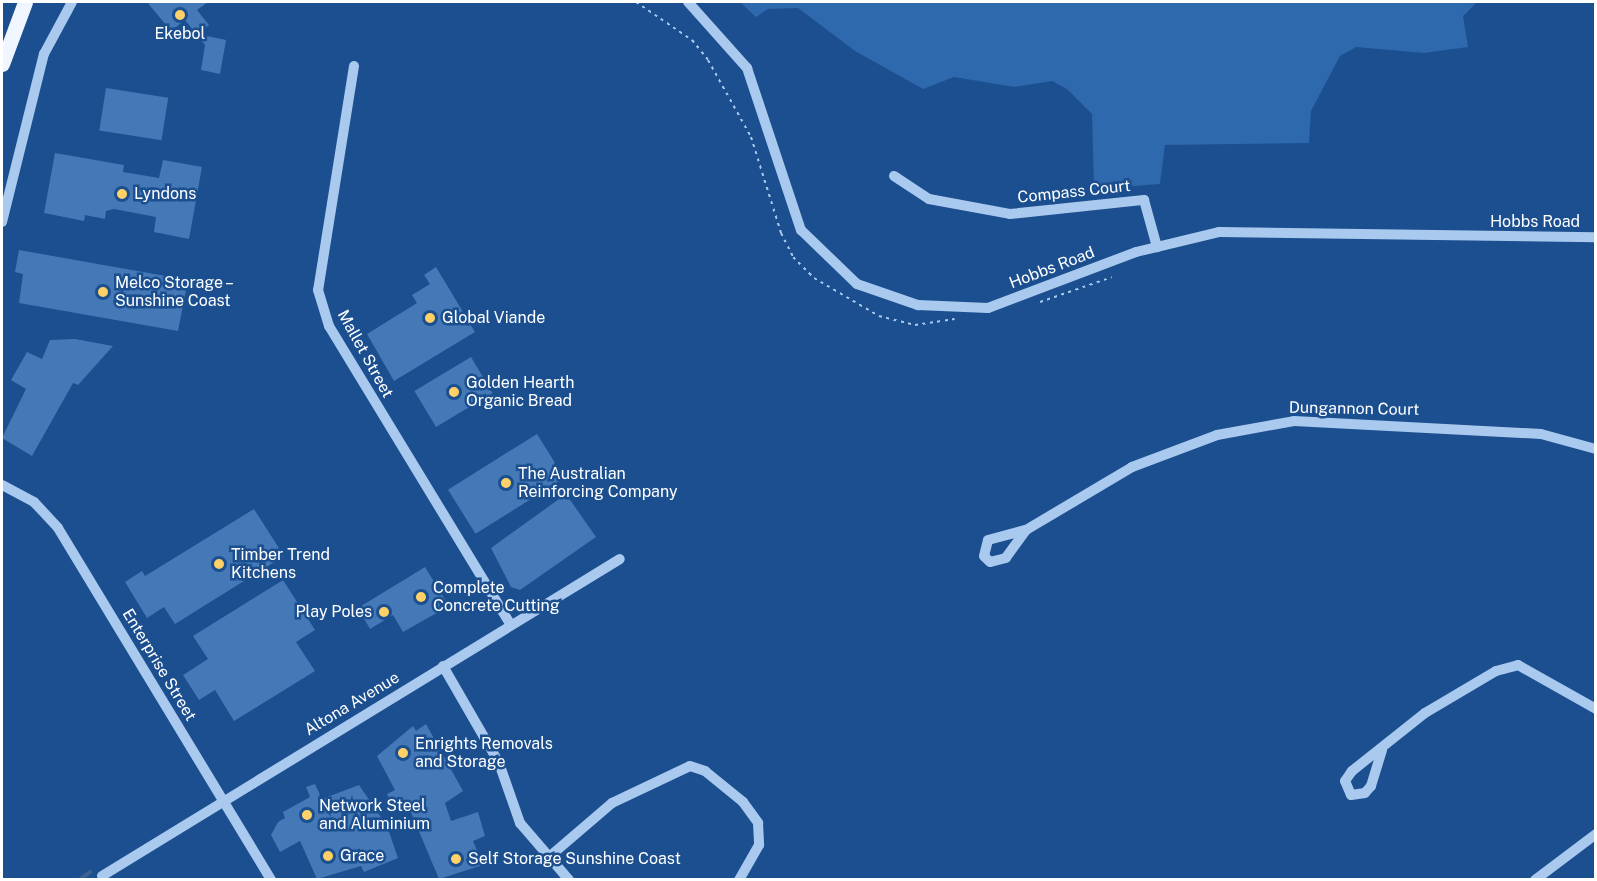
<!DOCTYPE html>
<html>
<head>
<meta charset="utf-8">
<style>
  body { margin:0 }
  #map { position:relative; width:1597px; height:881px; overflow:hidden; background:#1b4f8f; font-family:"Public Sans",sans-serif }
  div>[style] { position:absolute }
  .green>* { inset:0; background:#2e69ad }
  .stream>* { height:4px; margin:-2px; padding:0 2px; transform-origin:2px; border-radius:2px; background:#3c6290 }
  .building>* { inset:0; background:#4478b7; transform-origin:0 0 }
  .path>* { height:2px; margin-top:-1px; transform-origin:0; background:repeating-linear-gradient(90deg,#a9c9ee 0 3px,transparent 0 7.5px) }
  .minor>* { height:10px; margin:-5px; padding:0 5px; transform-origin:5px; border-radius:5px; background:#a9c9ee }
  .major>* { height:15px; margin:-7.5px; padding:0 7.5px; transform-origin:7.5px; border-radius:7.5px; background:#f0f6ff }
  .dots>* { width:16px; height:16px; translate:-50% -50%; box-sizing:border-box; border:3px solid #1b4f8f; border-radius:50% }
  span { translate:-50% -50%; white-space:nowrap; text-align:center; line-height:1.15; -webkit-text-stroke:5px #1b4f8f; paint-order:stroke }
  .poi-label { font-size:16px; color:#fff }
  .left { translate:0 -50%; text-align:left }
  .right { translate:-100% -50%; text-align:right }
  .street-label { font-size:16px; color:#fff }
  .frame { position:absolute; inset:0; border:3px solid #fff; pointer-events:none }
</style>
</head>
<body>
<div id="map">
  <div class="green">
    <i style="clip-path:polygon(740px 2px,1477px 2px,1463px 16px,1468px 47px,1424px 53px,1356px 47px,1340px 56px,1311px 111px,1309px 143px,1165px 145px,1160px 184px,1094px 189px,1092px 114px,1067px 89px,1052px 81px,1014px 87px,954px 77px,923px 89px,855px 51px,798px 8px,768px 9px,756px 17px)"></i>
  </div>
  <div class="stream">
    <i style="left:79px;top:880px;width:14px;rotate:-36deg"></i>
  </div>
  <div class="building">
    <i style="clip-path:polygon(147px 2px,208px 2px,197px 10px,209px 25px,197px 34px,226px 40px,220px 74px,201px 70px,205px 45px,185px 20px,171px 31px)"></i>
    <i style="left:106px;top:88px;width:63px;height:43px;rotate:9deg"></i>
    <i style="clip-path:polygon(55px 153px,124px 165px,123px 172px,159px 178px,163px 160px,202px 167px,189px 239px,154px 232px,156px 217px,114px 209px,106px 211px,105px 219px,85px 215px,84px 221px,44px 213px)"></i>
    <i style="clip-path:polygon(19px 250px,188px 280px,178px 331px,19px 303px,23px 274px,15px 272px)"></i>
    <i style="clip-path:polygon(436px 267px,475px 332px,394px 381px,367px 334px,417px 303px,412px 295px,430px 284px,424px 275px)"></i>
    <i style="clip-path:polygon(75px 339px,113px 346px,78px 385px,73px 383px,32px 456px,2px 438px,26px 389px,11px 380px,27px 352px,42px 359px,50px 340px)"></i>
    <i style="left:471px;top:357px;width:42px;height:66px;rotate:59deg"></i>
    <i style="left:537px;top:434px;width:52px;height:105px;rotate:58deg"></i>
    <i style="clip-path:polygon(566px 494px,596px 537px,520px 590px,511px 587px,491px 548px)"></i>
    <i style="clip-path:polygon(254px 509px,284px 556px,175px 624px,164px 607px,147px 618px,125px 582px,142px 571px,145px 576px)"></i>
    <i style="clip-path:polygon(425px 567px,449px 606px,403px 632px,393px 615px,370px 629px,358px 608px)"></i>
    <i style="clip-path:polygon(283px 580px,315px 630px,296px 642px,315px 671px,234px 721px,215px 690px,199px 700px,183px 675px,208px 659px,193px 636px)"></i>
    <i style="clip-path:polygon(426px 724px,463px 791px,445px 803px,451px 821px,478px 812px,485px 836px,473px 841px,483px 865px,439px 879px,407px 803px,395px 811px,387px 794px,395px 790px,377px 756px,413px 726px,416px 731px)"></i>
    <i style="clip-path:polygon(315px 784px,322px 799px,359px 785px,387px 826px,398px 858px,364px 872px,361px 866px,317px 879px,300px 841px,280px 852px,271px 835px,278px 822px,285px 818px,283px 812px,310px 797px,306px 787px)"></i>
  </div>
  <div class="path">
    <i style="left:636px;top:2px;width:68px;rotate:34.2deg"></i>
    <i style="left:692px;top:40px;width:26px;rotate:51deg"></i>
    <i style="left:708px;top:60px;width:88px;rotate:60.8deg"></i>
    <i style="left:751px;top:137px;width:101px;rotate:72.6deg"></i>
    <i style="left:781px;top:233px;width:27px;rotate:63deg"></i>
    <i style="left:793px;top:257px;width:30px;rotate:45deg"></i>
    <i style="left:814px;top:278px;width:75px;rotate:30.3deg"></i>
    <i style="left:879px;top:316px;width:37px;rotate:14deg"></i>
    <i style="left:915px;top:325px;width:40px;rotate:-8.5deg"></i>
    <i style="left:1040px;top:302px;width:76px;rotate:-19.1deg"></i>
  </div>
  <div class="minor">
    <i style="left:688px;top:2px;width:89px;rotate:48.2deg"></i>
    <i style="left:747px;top:68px;width:171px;rotate:71.6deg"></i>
    <i style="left:801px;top:230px;width:78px;rotate:44deg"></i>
    <i style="left:857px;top:284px;width:65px;rotate:19deg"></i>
    <i style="left:918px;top:305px;width:70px;rotate:2.5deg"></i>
    <i style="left:988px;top:308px;width:158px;rotate:-20.7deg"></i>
    <i style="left:1136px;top:252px;width:85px;rotate:-13.5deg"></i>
    <i style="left:1219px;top:232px;width:377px;rotate:0.8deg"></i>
    <i style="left:354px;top:66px;width:227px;rotate:99.1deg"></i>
    <i style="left:318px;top:290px;width:38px;rotate:73deg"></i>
    <i style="left:329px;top:326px;width:349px;rotate:58.7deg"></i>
    <i style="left:894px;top:176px;width:42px;rotate:33.3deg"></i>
    <i style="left:929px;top:199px;width:82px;rotate:10.5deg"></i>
    <i style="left:1010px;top:214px;width:135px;rotate:-6deg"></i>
    <i style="left:1144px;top:200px;width:49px;rotate:74.5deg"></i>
    <i style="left:2px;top:222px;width:173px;rotate:-76deg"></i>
    <i style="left:44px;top:54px;width:59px;rotate:-61.7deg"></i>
    <i style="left:2px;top:485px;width:36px;rotate:28deg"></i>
    <i style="left:34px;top:502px;width:35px;rotate:47deg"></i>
    <i style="left:58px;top:528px;width:411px;rotate:58.8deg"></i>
    <i style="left:1026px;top:530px;width:34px;rotate:126deg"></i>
    <i style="left:1006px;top:558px;width:16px;rotate:166deg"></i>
    <i style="left:990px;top:562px;width:8px;rotate:-135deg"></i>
    <i style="left:984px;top:556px;width:16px;rotate:-76deg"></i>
    <i style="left:988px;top:540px;width:39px;rotate:-15deg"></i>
    <i style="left:1026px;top:530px;width:123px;rotate:-30.7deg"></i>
    <i style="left:1132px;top:467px;width:91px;rotate:-20.6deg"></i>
    <i style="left:1217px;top:435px;width:78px;rotate:-10.3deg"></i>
    <i style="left:1294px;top:421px;width:247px;rotate:3deg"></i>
    <i style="left:1541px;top:434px;width:57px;rotate:15.3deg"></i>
    <i style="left:443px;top:666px;width:112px;rotate:60deg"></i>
    <i style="left:499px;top:763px;width:64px;rotate:70.7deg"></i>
    <i style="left:520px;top:823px;width:75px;rotate:49.3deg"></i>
    <i style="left:1382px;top:750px;width:38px;rotate:107deg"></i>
    <i style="left:1371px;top:786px;width:9px;rotate:131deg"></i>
    <i style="left:1365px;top:793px;width:14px;rotate:172deg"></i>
    <i style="left:1351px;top:795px;width:15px;rotate:-113deg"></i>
    <i style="left:1345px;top:781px;width:12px;rotate:-55deg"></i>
    <i style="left:1352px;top:771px;width:93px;rotate:-38.5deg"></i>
    <i style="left:1425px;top:713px;width:82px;rotate:-30.6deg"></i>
    <i style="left:1496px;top:671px;width:23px;rotate:-15deg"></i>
    <i style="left:1518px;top:665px;width:90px;rotate:29.4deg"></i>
    <i style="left:549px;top:857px;width:83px;rotate:-40.6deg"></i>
    <i style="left:612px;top:803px;width:86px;rotate:-25.4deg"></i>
    <i style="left:690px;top:766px;width:16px;rotate:18deg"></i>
    <i style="left:705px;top:771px;width:49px;rotate:39.2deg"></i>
    <i style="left:743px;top:802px;width:26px;rotate:54deg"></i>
    <i style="left:758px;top:823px;width:22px;rotate:87deg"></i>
    <i style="left:759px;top:845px;width:40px;rotate:119.7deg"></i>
    <i style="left:102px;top:876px;width:607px;rotate:-31.47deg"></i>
    <i style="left:1535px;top:880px;width:76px;rotate:-37deg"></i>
  </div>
  <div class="major">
    <i style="left:2px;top:64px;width:66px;rotate:-69.6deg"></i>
  </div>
  <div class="dots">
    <i style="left:180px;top:15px;background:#ffd166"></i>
    <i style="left:122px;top:194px;background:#ffd166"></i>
    <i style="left:103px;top:292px;background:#ffd166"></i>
    <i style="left:430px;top:318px;background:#ffd166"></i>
    <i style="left:454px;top:392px;background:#ffd166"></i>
    <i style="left:506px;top:483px;background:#ffd166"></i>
    <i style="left:219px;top:564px;background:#ffd166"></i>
    <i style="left:421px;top:597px;background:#ffd166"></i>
    <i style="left:384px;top:612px;background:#ffd166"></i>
    <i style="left:403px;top:753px;background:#ffd166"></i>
    <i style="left:307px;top:815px;background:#ffd166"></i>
    <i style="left:328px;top:856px;background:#ffd166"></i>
    <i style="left:456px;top:859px;background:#ffd166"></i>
  </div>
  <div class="poi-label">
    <span style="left:180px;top:34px">Ekebol</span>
    <span class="left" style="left:134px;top:194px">Lyndons</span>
    <span class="left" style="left:115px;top:292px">Melco Storage –<br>Sunshine Coast</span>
    <span class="left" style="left:442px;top:318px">Global Viande</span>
    <span class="left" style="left:466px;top:392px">Golden Hearth<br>Organic Bread</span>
    <span class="left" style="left:518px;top:483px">The Australian<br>Reinforcing Company</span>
    <span class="left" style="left:231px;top:564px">Timber Trend<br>Kitchens</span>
    <span class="left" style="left:433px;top:597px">Complete<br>Concrete Cutting</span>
    <span class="right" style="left:372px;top:612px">Play Poles</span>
    <span class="left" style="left:415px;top:753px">Enrights Removals<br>and Storage</span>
    <span class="left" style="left:319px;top:815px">Network Steel<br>and Aluminium</span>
    <span class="left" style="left:340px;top:856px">Grace</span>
    <span class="left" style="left:468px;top:859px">Self Storage Sunshine Coast</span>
  </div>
  <div class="street-label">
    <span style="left:1074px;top:192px;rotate:-6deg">Compass Court</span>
    <span style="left:1535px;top:222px">Hobbs Road</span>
    <span style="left:1052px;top:268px;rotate:-21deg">Hobbs Road</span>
    <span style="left:365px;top:354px;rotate:61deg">Mallet Street</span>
    <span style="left:1354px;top:409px;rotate:1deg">Dungannon Court</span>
    <span style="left:159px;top:665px;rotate:59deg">Enterprise Street</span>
    <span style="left:352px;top:704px;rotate:-31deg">Altona Avenue</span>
  </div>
  <div class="frame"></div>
</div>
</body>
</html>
